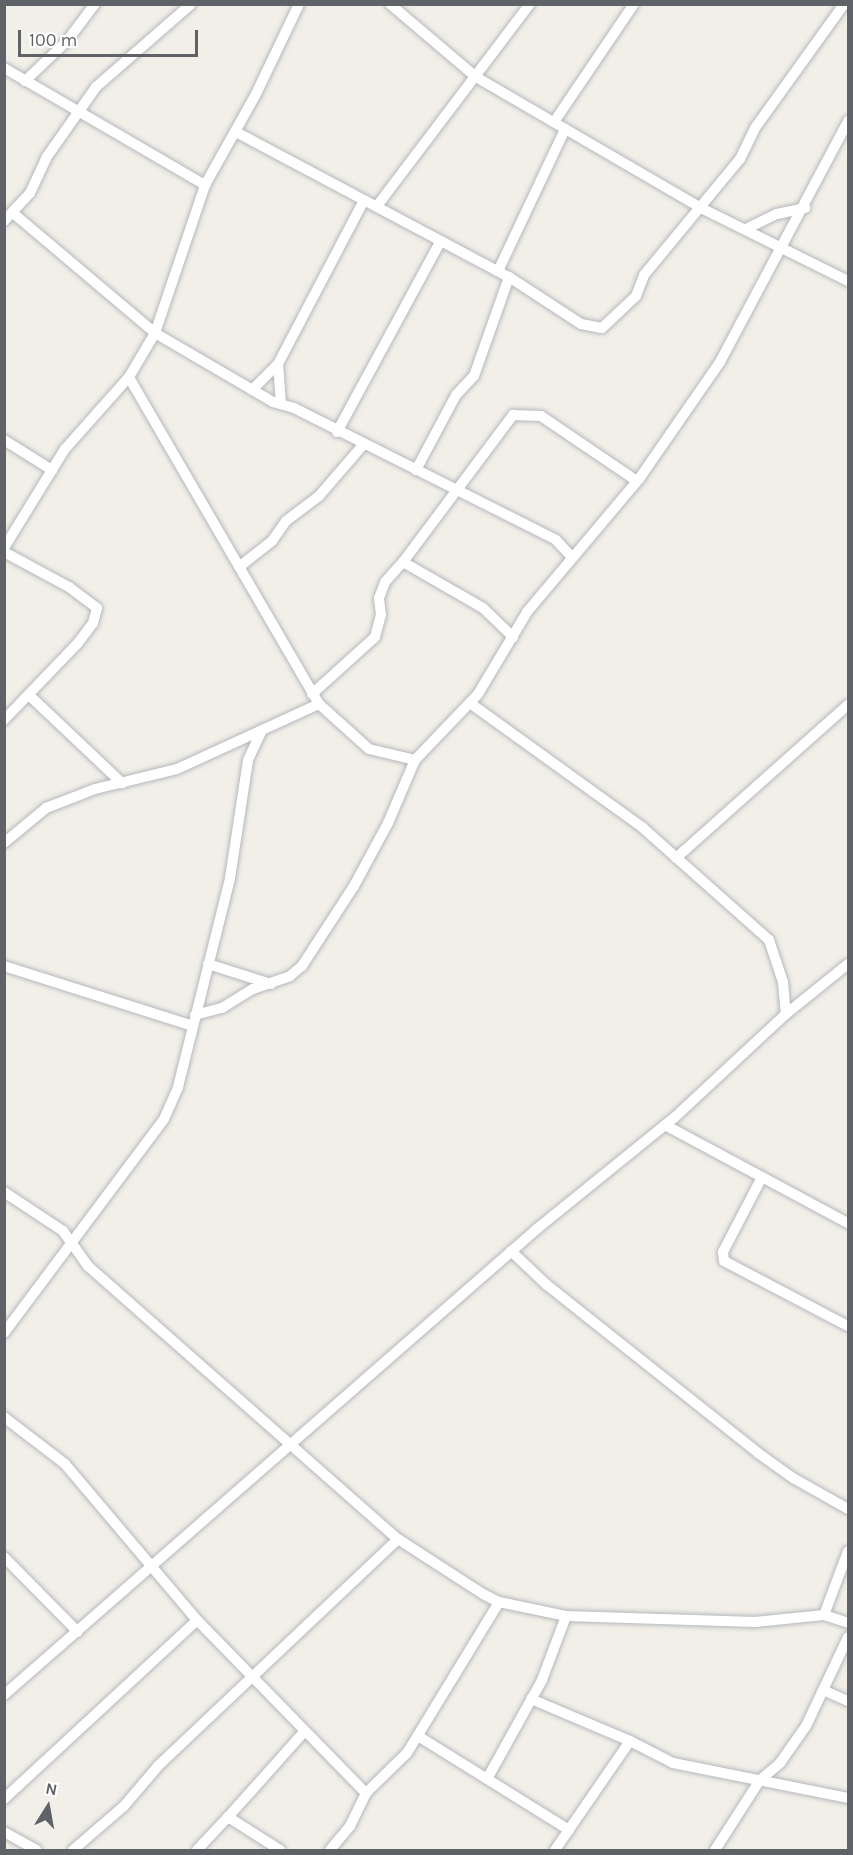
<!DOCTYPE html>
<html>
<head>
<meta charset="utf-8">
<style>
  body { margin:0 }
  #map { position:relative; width:853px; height:1855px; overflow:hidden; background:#f1efe8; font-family:Karla,sans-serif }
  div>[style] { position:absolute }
  .roads { filter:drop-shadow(0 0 2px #b5b8bc) drop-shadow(0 0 2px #b5b8bc) }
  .street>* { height:10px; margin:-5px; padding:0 5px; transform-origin:5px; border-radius:5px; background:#fff }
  span { translate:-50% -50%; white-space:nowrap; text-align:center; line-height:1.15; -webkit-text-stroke:6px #fff; paint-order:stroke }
  .frame { position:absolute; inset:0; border:6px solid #5f6368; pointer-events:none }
  .north { position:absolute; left:18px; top:1777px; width:60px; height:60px; -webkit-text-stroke:4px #fff; paint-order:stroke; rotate:11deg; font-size:16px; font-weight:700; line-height:24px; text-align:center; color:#5f6368 }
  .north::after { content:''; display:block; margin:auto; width:21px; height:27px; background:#5f6368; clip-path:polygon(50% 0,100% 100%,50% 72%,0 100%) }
  .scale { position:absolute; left:18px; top:30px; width:180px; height:27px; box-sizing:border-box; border:3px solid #5f6368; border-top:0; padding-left:8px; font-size:18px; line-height:21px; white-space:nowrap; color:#5f6368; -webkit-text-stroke:4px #fff; paint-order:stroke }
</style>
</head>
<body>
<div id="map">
  <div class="roads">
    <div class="street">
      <i style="left:390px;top:4px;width:113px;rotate:40.3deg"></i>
      <i style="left:476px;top:77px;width:263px;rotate:30.2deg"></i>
      <i style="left:703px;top:209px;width:162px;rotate:26.4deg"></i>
      <i style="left:4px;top:68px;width:233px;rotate:30.2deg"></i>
      <i style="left:25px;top:81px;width:58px;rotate:-43.6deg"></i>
      <i style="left:67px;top:41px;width:46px;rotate:-52.9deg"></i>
      <i style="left:554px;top:122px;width:143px;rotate:-55.9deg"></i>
      <i style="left:236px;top:132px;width:309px;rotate:28deg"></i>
      <i style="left:509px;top:277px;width:86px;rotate:33.1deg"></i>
      <i style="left:581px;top:324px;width:21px;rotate:11deg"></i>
      <i style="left:602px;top:328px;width:47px;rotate:-43.3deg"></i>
      <i style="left:636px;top:296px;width:22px;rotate:-69deg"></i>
      <i style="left:644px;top:275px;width:151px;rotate:-50.4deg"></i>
      <i style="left:740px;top:159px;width:34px;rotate:-64deg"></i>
      <i style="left:755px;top:128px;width:153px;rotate:-54.3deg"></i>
      <i style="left:377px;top:206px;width:253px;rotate:-52.9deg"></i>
      <i style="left:13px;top:213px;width:186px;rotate:40.2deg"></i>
      <i style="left:155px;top:333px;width:137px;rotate:30.3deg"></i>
      <i style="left:273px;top:402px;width:22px;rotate:16deg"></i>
      <i style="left:294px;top:408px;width:293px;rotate:26.7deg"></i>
      <i style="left:556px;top:540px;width:23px;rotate:47deg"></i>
      <i style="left:4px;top:221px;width:38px;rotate:-47deg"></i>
      <i style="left:30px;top:193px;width:38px;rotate:-65deg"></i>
      <i style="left:46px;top:158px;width:87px;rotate:-54.8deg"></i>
      <i style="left:96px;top:87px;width:126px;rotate:-41.1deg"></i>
      <i style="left:746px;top:229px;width:34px;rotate:-26deg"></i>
      <i style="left:777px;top:214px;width:29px;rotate:-12deg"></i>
      <i style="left:498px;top:271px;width:157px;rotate:-64.7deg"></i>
      <i style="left:278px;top:364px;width:40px;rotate:85.7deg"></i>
      <i style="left:252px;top:390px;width:37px;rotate:-45deg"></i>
      <i style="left:278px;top:364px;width:185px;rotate:-62.3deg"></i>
      <i style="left:337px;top:432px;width:216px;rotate:-61.5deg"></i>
      <i style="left:4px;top:440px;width:57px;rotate:32deg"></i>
      <i style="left:416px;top:470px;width:85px;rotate:-61.9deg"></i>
      <i style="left:456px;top:395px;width:26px;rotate:-47deg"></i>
      <i style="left:474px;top:376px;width:105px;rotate:-70.5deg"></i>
      <i style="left:4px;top:548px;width:116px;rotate:-58.4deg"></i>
      <i style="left:65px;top:449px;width:96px;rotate:-48.4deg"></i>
      <i style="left:129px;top:377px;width:51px;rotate:-59.4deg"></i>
      <i style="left:155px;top:333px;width:156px;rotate:-71.3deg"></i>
      <i style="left:205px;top:185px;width:102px;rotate:-60.7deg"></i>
      <i style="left:255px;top:96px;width:102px;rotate:-64.4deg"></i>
      <i style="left:4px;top:552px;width:74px;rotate:28.3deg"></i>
      <i style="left:69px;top:587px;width:35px;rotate:37deg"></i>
      <i style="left:97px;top:608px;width:16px;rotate:105deg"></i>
      <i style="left:93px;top:623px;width:25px;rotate:127deg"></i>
      <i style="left:78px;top:643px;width:107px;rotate:133.9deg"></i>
      <i style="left:403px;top:562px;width:92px;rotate:29.9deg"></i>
      <i style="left:483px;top:608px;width:42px;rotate:44deg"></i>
      <i style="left:239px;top:567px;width:42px;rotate:-38.2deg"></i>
      <i style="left:272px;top:541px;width:24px;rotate:-55deg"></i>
      <i style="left:286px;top:521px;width:41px;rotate:-37.1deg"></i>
      <i style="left:319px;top:496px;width:67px;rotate:-49.2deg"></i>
      <i style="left:312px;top:694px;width:85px;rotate:-42.1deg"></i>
      <i style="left:375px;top:637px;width:23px;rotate:-75deg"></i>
      <i style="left:381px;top:615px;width:17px;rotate:-97deg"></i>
      <i style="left:379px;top:598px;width:17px;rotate:-69deg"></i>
      <i style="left:385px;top:582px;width:27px;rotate:-48deg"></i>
      <i style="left:403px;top:562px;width:184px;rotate:-53.2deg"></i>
      <i style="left:513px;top:415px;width:28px;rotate:2deg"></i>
      <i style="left:541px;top:416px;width:116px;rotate:34.1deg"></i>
      <i style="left:30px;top:696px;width:127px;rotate:43.4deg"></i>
      <i style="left:470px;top:703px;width:213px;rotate:35.8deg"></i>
      <i style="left:643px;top:828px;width:169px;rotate:41.6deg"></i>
      <i style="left:769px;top:940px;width:44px;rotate:71.6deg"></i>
      <i style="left:783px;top:982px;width:32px;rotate:85deg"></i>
      <i style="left:319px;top:704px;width:67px;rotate:42deg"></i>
      <i style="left:369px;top:749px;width:47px;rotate:13.4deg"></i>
      <i style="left:4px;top:843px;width:55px;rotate:-39.8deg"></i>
      <i style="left:46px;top:808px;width:53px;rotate:-21.2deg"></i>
      <i style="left:95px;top:789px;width:84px;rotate:-13.7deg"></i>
      <i style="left:177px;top:769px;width:156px;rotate:-24.6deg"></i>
      <i style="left:319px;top:704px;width:378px;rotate:-120.2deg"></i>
      <i style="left:676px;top:858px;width:230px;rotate:-41.7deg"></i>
      <i style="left:208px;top:964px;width:66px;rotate:17.6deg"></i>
      <i style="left:4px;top:966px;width:198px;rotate:17.6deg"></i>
      <i style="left:195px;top:1015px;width:28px;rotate:-15deg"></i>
      <i style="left:222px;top:1008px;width:36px;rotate:-32deg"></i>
      <i style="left:253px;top:989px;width:39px;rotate:-19deg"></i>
      <i style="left:290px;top:976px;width:16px;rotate:-40deg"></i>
      <i style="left:302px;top:966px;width:95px;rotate:-57deg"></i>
      <i style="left:354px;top:886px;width:72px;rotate:-61.6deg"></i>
      <i style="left:388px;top:823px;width:69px;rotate:-66.8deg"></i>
      <i style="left:415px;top:760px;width:91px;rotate:-46.3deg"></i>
      <i style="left:478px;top:694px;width:96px;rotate:-59.1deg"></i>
      <i style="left:527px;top:612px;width:174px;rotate:-49.9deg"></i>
      <i style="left:639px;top:479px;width:142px;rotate:-55.3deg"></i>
      <i style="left:720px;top:362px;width:273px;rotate:-62deg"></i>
      <i style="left:665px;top:1125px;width:208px;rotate:28.2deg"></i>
      <i style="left:762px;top:1177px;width:85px;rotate:117.5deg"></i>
      <i style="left:723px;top:1252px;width:9px;rotate:84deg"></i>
      <i style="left:724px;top:1261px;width:140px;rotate:27.7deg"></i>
      <i style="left:4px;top:1192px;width:71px;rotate:33.5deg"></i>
      <i style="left:63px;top:1231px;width:43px;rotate:54.5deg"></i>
      <i style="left:88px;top:1266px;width:413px;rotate:41.4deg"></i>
      <i style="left:398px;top:1539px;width:101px;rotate:32.9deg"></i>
      <i style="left:483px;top:1594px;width:18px;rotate:27deg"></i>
      <i style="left:499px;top:1602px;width:68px;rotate:11.8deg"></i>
      <i style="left:566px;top:1616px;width:189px;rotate:1.8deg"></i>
      <i style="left:755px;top:1622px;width:69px;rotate:-5.8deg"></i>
      <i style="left:824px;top:1615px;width:25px;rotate:18deg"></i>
      <i style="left:511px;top:1251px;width:50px;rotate:43.4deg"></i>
      <i style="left:547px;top:1285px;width:270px;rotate:38.5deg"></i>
      <i style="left:758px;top:1453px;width:43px;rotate:35.5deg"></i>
      <i style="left:793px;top:1478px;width:63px;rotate:29.4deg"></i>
      <i style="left:4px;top:1333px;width:267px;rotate:-53.2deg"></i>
      <i style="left:164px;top:1119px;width:35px;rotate:-66deg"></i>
      <i style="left:178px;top:1087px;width:215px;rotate:-76deg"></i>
      <i style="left:230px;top:878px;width:119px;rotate:-81.3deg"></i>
      <i style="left:248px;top:760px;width:33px;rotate:-65deg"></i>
      <i style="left:4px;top:1417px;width:77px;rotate:37.6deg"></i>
      <i style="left:65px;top:1464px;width:204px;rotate:49.8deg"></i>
      <i style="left:197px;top:1620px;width:242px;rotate:45.7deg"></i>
      <i style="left:366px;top:1793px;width:57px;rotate:-44.3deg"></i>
      <i style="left:407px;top:1753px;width:177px;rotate:-58.6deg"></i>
      <i style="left:4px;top:1557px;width:105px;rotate:45.4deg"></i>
      <i style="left:824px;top:1615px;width:68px;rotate:-69.4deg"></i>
      <i style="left:823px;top:1690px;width:27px;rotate:24deg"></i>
      <i style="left:4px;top:1695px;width:709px;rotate:-41.17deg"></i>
      <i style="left:538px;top:1228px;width:175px;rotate:-39deg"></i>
      <i style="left:674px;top:1118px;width:153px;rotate:-42.9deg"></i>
      <i style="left:786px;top:1014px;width:80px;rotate:-38.9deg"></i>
      <i style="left:531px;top:1699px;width:108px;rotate:23deg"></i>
      <i style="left:418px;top:1736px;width:178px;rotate:31.9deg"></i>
      <i style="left:487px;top:1779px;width:113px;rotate:-60.9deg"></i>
      <i style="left:542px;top:1680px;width:68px;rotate:-69.4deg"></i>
      <i style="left:4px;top:1799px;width:263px;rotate:-42.8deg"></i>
      <i style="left:228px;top:1817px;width:114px;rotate:-48.2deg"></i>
      <i style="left:4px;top:1832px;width:37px;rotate:29deg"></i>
      <i style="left:73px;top:1850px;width:67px;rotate:-40.8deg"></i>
      <i style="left:124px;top:1806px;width:52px;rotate:-49.6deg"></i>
      <i style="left:158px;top:1766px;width:330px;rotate:-43.4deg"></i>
      <i style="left:197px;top:1850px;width:45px;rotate:-46.8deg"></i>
      <i style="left:228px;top:1817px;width:62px;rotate:32.4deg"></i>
      <i style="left:330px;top:1850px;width:31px;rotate:-50deg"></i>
      <i style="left:350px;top:1826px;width:37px;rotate:-64deg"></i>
      <i style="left:555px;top:1850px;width:132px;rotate:-55.5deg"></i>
      <i style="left:630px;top:1741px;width:48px;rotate:27.1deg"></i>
      <i style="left:673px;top:1763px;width:178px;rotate:11.3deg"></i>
      <i style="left:715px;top:1850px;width:83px;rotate:-57.3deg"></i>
      <i style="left:760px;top:1780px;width:26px;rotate:-40deg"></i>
      <i style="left:780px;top:1763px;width:45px;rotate:-54.9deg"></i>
      <i style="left:806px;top:1726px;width:98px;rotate:-64.7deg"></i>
    </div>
  </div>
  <div class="frame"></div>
  <div class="north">N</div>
  <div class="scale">100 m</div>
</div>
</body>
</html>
